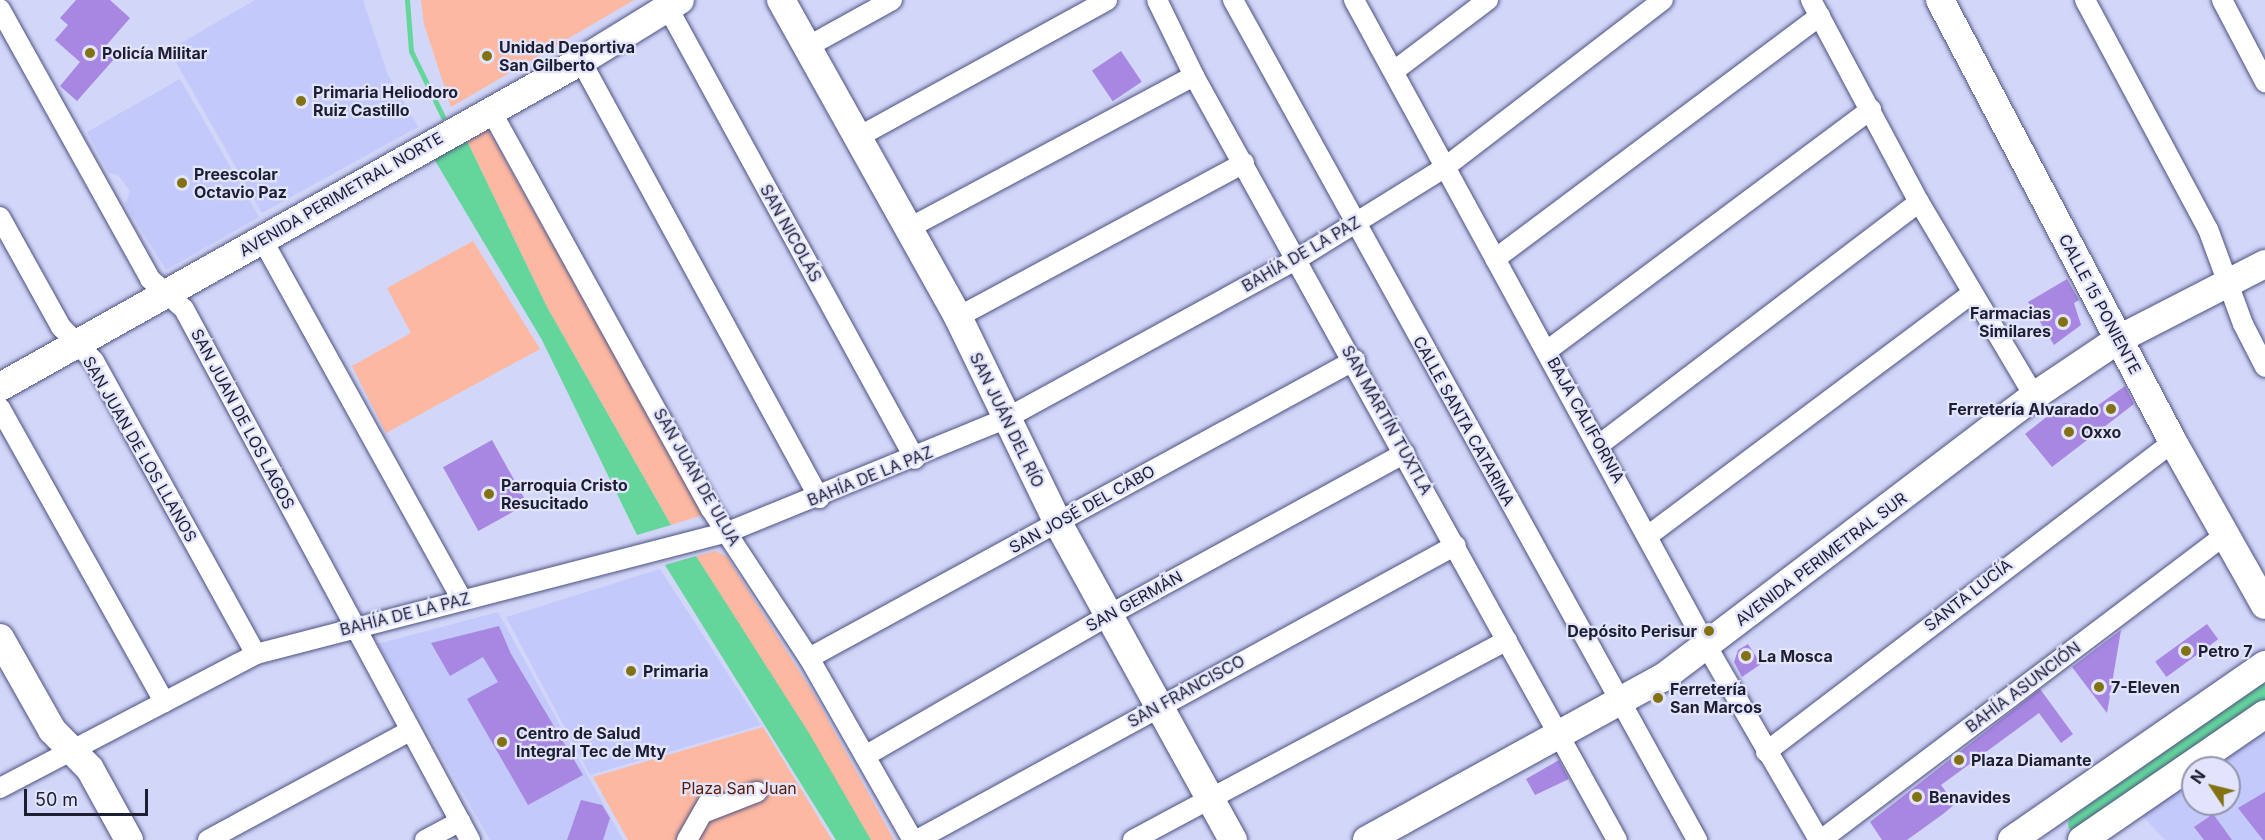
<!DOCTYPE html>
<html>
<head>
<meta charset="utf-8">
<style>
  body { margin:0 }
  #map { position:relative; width:2265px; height:840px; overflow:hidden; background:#d2d6f8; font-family:Inter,sans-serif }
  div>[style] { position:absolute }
  .built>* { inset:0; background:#c3c9fb }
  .green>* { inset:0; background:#fdb8a1 }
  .water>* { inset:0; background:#64d69c }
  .stream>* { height:5px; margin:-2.5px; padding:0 2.5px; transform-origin:2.5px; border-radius:2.5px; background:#64d69c }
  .canal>* { height:18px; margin:-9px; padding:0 9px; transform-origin:9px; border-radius:9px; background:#64d69c }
  .building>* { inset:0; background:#a787e2; transform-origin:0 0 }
  .roads { filter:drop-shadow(0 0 2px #4e5281) drop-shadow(0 0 2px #4e5281) }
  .street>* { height:20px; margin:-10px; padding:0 10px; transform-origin:10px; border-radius:10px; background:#fff }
  .secondary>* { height:28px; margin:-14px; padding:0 14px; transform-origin:14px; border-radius:14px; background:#fff }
  .dots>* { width:16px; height:16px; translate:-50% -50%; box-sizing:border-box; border:3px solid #e1e4fb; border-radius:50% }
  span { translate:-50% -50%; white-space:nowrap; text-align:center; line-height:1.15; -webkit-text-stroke:4.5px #e1e4fb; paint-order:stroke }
  .poi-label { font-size:16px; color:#1c1e32; font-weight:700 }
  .left { translate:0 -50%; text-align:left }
  .right { translate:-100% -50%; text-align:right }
  .street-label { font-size:16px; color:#1c1e32 }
  .park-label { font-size:16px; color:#5a1b03 }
  .north { position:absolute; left:2181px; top:756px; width:60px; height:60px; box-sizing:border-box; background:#e1e4fb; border:2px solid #9295ab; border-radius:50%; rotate:305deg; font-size:16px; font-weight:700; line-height:24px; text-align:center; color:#1c1e32 }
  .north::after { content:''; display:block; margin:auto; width:21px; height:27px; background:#827213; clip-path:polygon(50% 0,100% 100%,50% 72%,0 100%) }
  .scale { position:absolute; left:24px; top:789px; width:124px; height:27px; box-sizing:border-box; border:3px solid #1c1e32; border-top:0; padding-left:8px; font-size:18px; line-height:21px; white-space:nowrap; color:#1c1e32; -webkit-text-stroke:4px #e1e4fb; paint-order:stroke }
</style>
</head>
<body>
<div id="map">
  <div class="built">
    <i style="clip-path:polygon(255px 0,363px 0,388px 75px,418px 127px,262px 213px,169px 50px)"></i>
    <i style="clip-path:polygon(180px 79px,259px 217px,166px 270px,125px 204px,130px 191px,118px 175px,109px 173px,87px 132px)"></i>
    <i style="clip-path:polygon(660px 569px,761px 725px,590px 775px,506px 617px)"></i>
    <i style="clip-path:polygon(498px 612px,623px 840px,490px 840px,378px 644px)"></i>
    <i style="clip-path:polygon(2265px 728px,2265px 840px,2165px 840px,2140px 813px,2193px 778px,2193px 804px,2229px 804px,2229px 768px,2209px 768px)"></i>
  </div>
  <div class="green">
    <i style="clip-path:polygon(421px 0,634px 0,451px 107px,424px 24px)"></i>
    <i style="clip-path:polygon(488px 129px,703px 515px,671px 525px,547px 307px,467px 141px)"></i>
    <i style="clip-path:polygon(473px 241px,540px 349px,386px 433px,352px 366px,411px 333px,387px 288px)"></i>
    <i style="clip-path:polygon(716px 551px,727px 557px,815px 696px,894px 840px,871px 840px,696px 556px)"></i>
    <i style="clip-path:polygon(763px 727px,832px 840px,628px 840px,593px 777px)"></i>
  </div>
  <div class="water">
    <i style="clip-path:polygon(467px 141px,547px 307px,671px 525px,637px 535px,542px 340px,434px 159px)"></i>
    <i style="clip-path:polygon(696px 556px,809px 733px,871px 840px,836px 840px,665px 565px)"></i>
  </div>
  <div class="stream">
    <i style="left:407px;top:0;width:51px;rotate:85.5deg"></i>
    <i style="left:411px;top:51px;width:73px;rotate:64.1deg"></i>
  </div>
  <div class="canal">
    <i style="left:2077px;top:824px;width:229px;rotate:-34.9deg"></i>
  </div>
  <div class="building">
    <i style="clip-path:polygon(76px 0,110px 0,130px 18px,104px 48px,115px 58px,77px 101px,60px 86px,80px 62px,55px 40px,68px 25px,60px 18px)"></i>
    <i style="left:1121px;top:51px;width:37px;height:35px;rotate:56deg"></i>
    <i style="clip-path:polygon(2067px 279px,2079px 300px,2074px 303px,2081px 325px,2054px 345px,2028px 302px)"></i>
    <i style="clip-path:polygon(2125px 386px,2134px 404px,2052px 467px,2025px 434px,2064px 403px,2073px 404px,2083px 416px)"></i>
    <i style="left:492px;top:440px;width:73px;height:56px;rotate:61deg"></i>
    <i style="left:2207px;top:624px;width:19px;height:64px;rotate:54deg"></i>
    <i style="clip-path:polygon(499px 626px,511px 654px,583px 775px,528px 805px,467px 699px,498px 682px,483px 657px,450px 676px,431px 643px)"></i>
    <i style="clip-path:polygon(2121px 630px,2107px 713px,2072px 667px)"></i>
    <i style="clip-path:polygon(1748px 644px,1761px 664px,1742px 677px,1734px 662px,1738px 650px)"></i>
    <i style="clip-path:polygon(2040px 689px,2073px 734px,2061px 743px,2039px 713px,1941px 785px,1955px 804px,1943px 814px,1907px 840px,1882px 840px,1870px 822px)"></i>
    <i style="clip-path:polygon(1559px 760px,1569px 779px,1535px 795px,1526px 779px)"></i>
    <i style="clip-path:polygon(2265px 792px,2265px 840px,2263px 840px,2238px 808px)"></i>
    <i style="clip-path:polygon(581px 800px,602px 805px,610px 818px,603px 840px,567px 840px)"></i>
    <i style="clip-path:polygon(2213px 814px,2222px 826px,2232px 840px,2204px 840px,2194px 827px)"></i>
  </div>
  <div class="roads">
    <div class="street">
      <i style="left:1157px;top:0;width:85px;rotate:64deg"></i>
      <i style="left:1194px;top:76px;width:873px;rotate:61.03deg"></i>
      <i style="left:1233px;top:0;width:960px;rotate:61.08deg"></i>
      <i style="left:1354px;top:0;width:735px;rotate:61.38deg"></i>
      <i style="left:1706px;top:645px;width:225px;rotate:59.9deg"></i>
      <i style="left:1811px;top:0;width:229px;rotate:61.9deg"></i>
      <i style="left:1919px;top:202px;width:226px;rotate:59.3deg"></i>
      <i style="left:2085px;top:0;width:260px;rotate:61.8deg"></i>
      <i style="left:2208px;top:229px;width:101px;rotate:69.8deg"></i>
      <i style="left:2243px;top:324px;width:48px;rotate:62.9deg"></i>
      <i style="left:2222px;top:0;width:93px;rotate:62.3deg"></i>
      <i style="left:668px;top:8px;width:514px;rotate:61.29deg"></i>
      <i style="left:0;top:9px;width:309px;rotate:60.9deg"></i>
      <i style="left:150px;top:279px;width:45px;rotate:41.4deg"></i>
      <i style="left:184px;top:309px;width:603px;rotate:61.69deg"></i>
      <i style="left:807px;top:47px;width:97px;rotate:-28.9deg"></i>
      <i style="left:581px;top:61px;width:498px;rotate:61.4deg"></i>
      <i style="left:1394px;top:71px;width:118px;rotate:-37.1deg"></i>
      <i style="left:490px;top:109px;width:457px;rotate:61.1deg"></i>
      <i style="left:711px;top:509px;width:178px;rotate:56.7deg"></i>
      <i style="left:809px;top:658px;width:210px;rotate:60.3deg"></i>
      <i style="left:860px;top:136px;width:282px;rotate:-28.8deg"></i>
      <i style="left:0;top:217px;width:126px;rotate:61deg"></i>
      <i style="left:61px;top:327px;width:47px;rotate:45.9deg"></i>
      <i style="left:94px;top:361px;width:335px;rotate:61.1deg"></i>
      <i style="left:909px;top:228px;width:323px;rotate:-28.1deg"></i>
      <i style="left:262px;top:239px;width:413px;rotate:61deg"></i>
      <i style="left:1495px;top:259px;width:406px;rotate:-36.8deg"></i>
      <i style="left:958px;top:317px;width:325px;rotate:-28.3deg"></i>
      <i style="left:1548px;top:350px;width:403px;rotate:-36.7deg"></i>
      <i style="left:0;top:408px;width:337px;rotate:60.8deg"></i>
      <i style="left:1599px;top:445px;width:402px;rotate:-37.2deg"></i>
      <i style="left:1649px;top:535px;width:402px;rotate:-36.8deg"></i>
      <i style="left:809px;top:658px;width:622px;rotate:-28.63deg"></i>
      <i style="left:1766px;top:752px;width:512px;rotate:-37.3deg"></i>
      <i style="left:865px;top:756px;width:282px;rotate:-30deg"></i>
      <i style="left:1109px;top:615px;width:337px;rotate:-28.7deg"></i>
      <i style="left:0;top:788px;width:289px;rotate:-27.6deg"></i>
      <i style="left:256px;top:654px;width:488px;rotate:-14.5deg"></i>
      <i style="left:728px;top:532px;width:299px;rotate:-22.2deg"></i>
      <i style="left:1005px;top:419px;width:335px;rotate:-28.7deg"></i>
      <i style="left:1299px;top:258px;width:171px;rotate:-31.8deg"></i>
      <i style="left:1444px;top:168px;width:276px;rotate:-37.5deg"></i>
      <i style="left:703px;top:813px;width:58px;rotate:-21.3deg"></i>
      <i style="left:208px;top:840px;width:230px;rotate:-28.4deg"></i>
      <i style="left:425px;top:840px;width:40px;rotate:-28deg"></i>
      <i style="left:687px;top:840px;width:43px;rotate:-60.4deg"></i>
      <i style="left:917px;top:840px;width:614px;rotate:-28.69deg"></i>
      <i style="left:1133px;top:840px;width:424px;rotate:-28.1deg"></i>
      <i style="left:1821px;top:840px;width:506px;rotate:-37.05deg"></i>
    </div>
    <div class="secondary">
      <i style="left:781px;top:0;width:363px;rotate:60.8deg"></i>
      <i style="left:958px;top:317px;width:229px;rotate:64.1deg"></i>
      <i style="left:1058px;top:523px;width:362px;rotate:61.1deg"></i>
      <i style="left:1940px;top:0;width:500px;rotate:62.2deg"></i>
      <i style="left:2173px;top:442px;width:187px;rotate:60.6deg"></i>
      <i style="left:0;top:387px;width:666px;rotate:-29.3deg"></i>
      <i style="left:581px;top:61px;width:116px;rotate:-31.6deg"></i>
      <i style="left:0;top:638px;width:106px;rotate:60.5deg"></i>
      <i style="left:52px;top:730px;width:54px;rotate:45.7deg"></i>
      <i style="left:90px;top:769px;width:81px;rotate:61.2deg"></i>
      <i style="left:1367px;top:840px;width:339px;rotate:-28.8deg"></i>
      <i style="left:1664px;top:677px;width:465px;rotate:-37.2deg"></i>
      <i style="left:2034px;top:396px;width:102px;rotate:-33.8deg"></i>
      <i style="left:2119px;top:339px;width:164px;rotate:-27.2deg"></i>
      <i style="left:2012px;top:840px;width:308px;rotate:-34.7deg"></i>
      <i style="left:2082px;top:840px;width:222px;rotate:-34.5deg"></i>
    </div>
  </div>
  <div class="dots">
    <i style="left:90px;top:53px;background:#827213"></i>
    <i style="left:487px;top:56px;background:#827213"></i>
    <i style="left:301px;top:101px;background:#827213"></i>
    <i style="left:182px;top:183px;background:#827213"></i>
    <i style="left:2063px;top:322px;background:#827213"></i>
    <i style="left:2111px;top:409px;background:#827213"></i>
    <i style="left:2069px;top:432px;background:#827213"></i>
    <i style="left:489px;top:494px;background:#827213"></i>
    <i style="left:1709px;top:631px;background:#827213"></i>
    <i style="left:2186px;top:651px;background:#827213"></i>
    <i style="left:1746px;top:656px;background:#827213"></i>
    <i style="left:631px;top:671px;background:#827213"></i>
    <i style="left:2099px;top:687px;background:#827213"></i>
    <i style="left:1658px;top:698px;background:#827213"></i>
    <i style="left:502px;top:742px;background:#827213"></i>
    <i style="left:1959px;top:760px;background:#827213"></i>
    <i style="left:1917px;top:797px;background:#827213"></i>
  </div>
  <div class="poi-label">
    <span class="left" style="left:499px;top:56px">Unidad Deportiva<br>San Gilberto</span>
    <span class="left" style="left:102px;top:53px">Policía Militar</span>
    <span class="left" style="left:313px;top:101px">Primaria Heliodoro<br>Ruiz Castillo</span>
    <span class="left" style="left:194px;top:183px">Preescolar<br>Octavio Paz</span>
    <span class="right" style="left:2051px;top:322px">Farmacias<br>Similares</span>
    <span class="right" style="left:2099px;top:409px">Ferretería Alvarado</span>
    <span class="left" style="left:2081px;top:432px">Oxxo</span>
    <span class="left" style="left:501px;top:494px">Parroquia Cristo<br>Resucitado</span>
    <span class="right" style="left:1697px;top:631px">Depósito Perisur</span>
    <span class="left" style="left:2198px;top:651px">Petro 7</span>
    <span class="left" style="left:1758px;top:656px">La Mosca</span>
    <span class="left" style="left:643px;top:671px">Primaria</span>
    <span class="left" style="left:2111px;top:687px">7-Eleven</span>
    <span class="left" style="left:1670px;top:698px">Ferretería<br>San Marcos</span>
    <span class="left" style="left:516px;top:742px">Centro de Salud<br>Integral Tec de Mty</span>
    <span class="left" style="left:1971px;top:760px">Plaza Diamante</span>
    <span class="left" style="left:1929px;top:797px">Benavides</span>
  </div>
  <div class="street-label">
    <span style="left:341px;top:194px;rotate:-30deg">AVENIDA PERIMETRAL NORTE</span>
    <span style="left:791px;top:233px;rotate:61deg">SAN NICOLÁS</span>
    <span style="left:1301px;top:254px;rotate:-30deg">BAHÍA DE LA PAZ</span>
    <span style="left:2100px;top:304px;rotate:62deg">CALLE 15 PONIENTE</span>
    <span style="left:243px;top:419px;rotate:62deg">SAN JUAN DE LOS LAGOS</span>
    <span style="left:1007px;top:420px;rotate:64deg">SAN JUÁN DEL RÍO</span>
    <span style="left:1387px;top:420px;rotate:61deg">SAN MARTÍN TUXTLA</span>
    <span style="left:1586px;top:420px;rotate:61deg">BAJA CALIFORNIA</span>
    <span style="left:1464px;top:421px;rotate:61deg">CALLE SANTA CATARINA</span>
    <span style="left:140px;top:449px;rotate:60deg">SAN JUAN DE LOS LLANOS</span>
    <span style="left:870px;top:476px;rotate:-22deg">BAHÍA DE LA PAZ</span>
    <span style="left:697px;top:477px;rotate:60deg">SAN JUAN DE ULUA</span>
    <span style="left:1082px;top:509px;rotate:-29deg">SAN JOSÉ DEL CABO</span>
    <span style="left:1821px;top:559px;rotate:-37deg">AVENIDA PERIMETRAL SUR</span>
    <span style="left:1968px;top:595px;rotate:-38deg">SANTA LUCÍA</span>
    <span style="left:1134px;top:601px;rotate:-29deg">SAN GERMÁN</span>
    <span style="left:405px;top:614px;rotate:-14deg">BAHÍA DE LA PAZ</span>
    <span style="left:2023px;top:687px;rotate:-37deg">BAHÍA ASUNCIÓN</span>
    <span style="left:1186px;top:691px;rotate:-29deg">SAN FRANCISCO</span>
  </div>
  <div class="park-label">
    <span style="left:739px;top:788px">Plaza San Juan</span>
  </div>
  <div class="north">N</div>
  <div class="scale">50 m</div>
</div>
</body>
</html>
